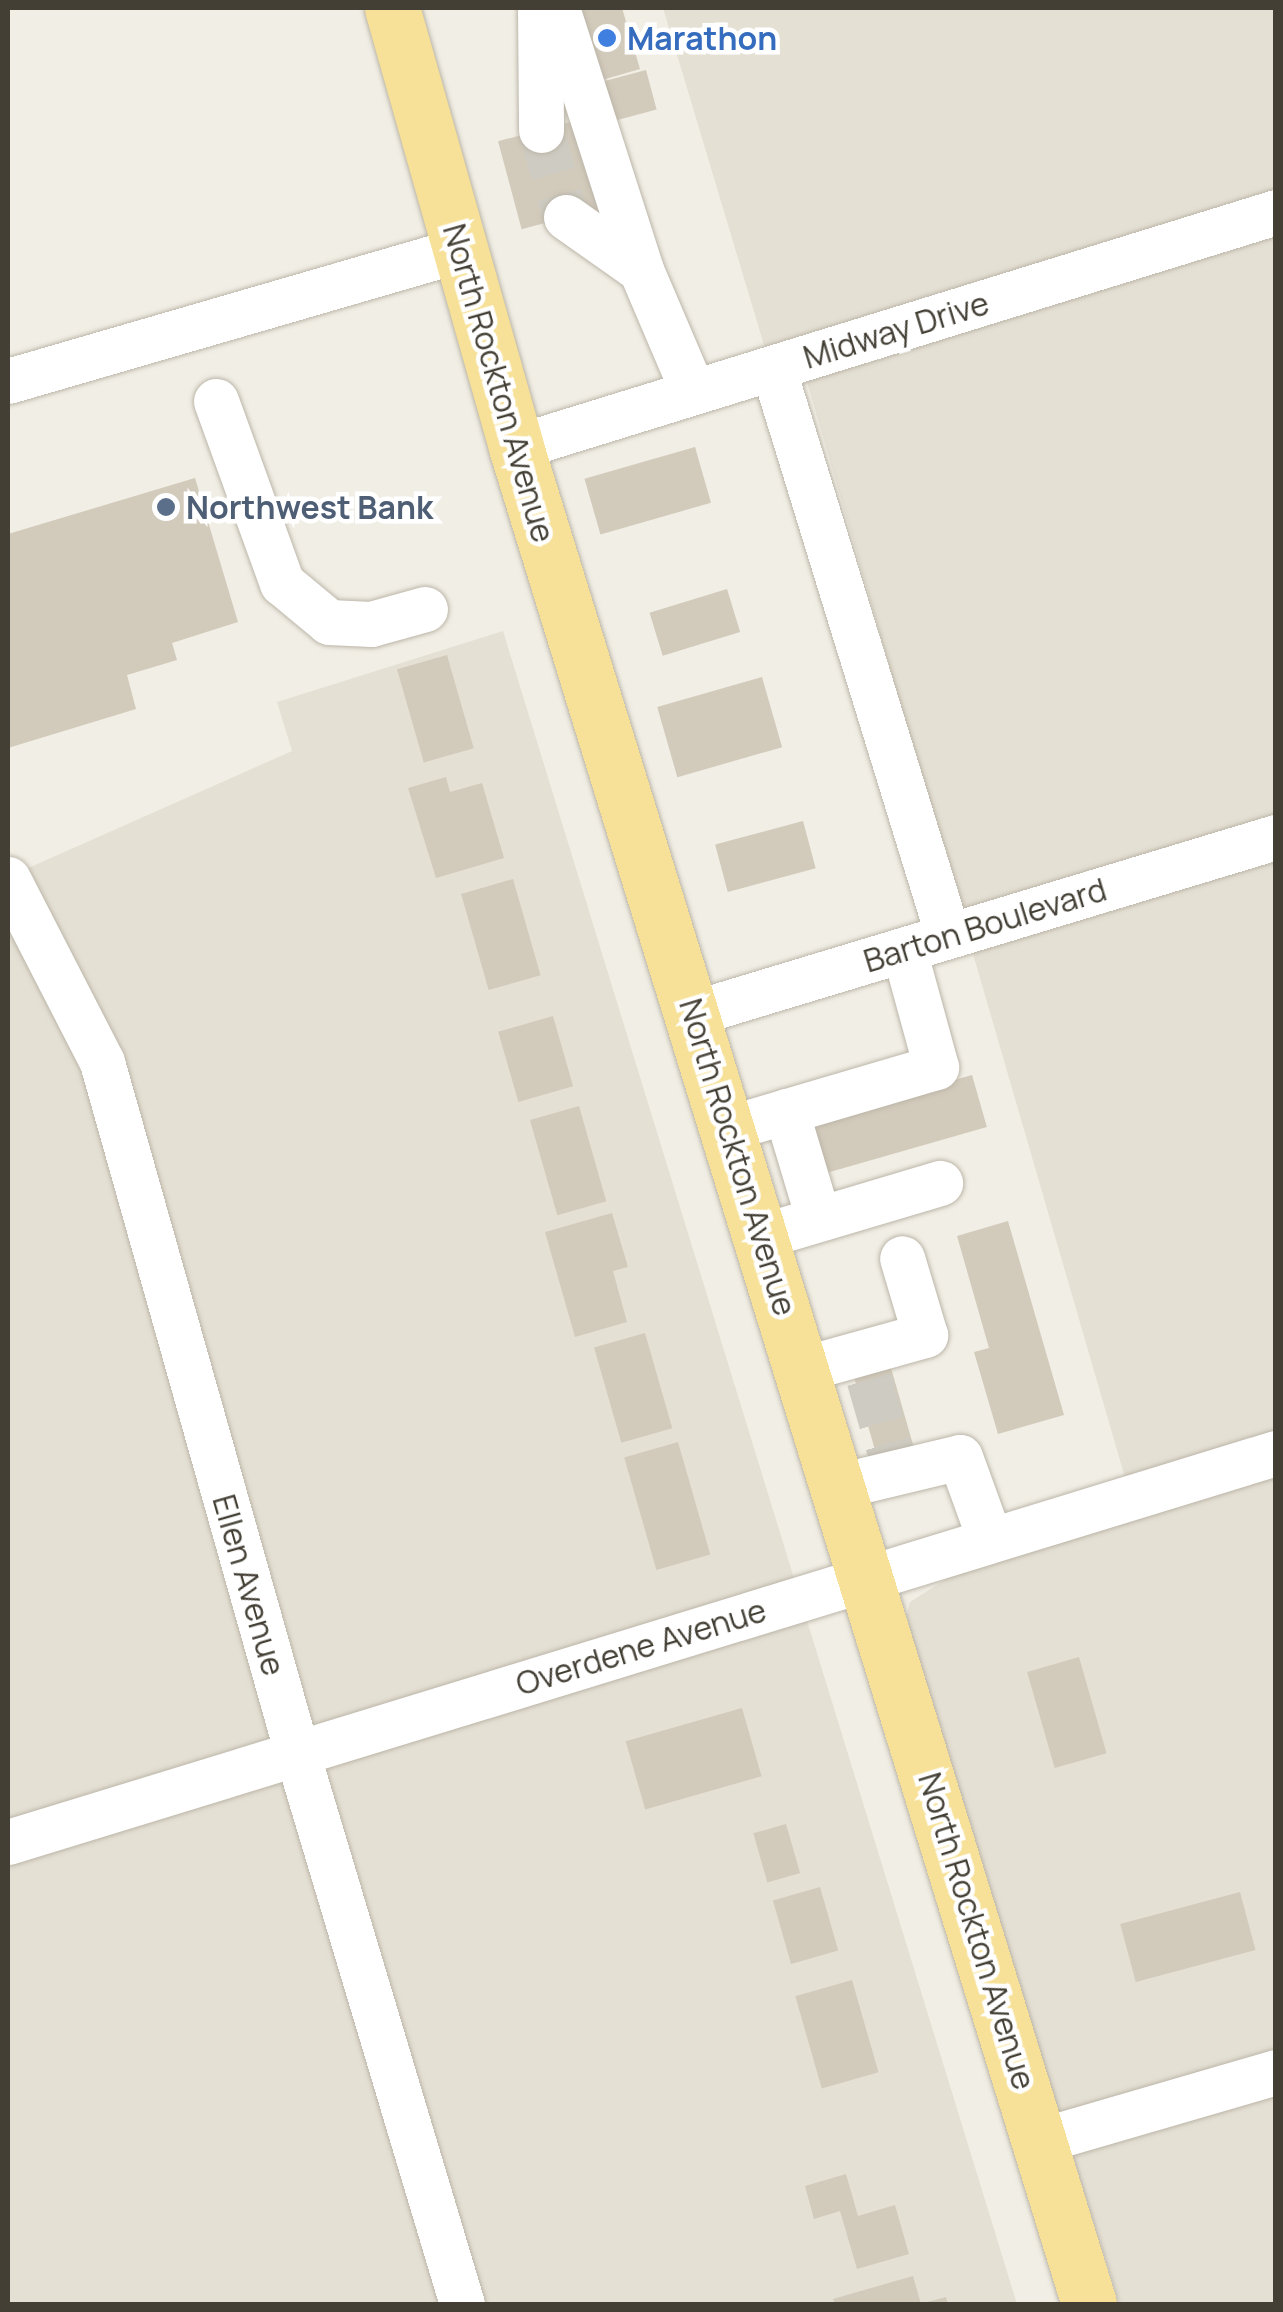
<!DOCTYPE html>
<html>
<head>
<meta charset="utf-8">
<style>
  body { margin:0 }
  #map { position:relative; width:1283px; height:2312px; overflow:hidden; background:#f1eee5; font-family:Manrope,sans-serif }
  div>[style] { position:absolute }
  .residential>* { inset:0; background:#e5e0d4 }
  .building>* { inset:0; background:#d2cabb; transform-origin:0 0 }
  .minor-tunnel>* { height:45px; margin-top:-22.5px; transform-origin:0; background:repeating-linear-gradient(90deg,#cecbc2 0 45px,transparent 0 67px) }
  .roads { filter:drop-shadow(0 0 2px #bcb6a9) drop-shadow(0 0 2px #bcb6a9) }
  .minor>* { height:45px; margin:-22.5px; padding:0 22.5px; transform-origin:22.5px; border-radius:22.5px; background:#fff }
  .major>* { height:55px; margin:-27.5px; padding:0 27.5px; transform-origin:27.5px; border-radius:27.5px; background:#f7e198 }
  .dots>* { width:28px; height:28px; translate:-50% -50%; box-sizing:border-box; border:5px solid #fff; border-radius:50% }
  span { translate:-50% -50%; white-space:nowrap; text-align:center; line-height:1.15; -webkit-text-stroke:9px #fff; paint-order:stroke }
  .shop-label { font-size:32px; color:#366cbe; font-weight:700 }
  .left { translate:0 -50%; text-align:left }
  .street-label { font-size:32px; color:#433f35 }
  .service-label { font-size:32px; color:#4e5e75; font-weight:700 }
  .frame { position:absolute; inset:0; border:10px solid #433f35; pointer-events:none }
</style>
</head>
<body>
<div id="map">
  <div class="residential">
    <i style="clip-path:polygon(663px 8px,1275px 8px,1275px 2304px,1120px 2304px,904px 1625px,910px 1602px,959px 1571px,1137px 1519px,807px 382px,764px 345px)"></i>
    <i style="clip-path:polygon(503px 631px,1017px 2304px,8px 2304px,8px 877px,292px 751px,277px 702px)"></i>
  </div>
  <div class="building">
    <i style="clip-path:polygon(573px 8px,622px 8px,640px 69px,595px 82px)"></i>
    <i style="left:646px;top:70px;width:41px;height:58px;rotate:75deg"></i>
    <i style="left:585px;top:118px;width:91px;height:90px;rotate:75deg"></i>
    <i style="left:695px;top:447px;width:58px;height:115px;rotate:74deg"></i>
    <i style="clip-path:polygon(195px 478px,238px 622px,172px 643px,177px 660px,127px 675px,136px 709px,8px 748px,8px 534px)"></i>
    <i style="left:727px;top:589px;width:45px;height:81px;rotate:73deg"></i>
    <i style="left:447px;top:655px;width:97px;height:52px;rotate:74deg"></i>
    <i style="left:762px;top:677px;width:73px;height:109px;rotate:74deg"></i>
    <i style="clip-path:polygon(446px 777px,450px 792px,482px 783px,504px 858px,436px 878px,408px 788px)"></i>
    <i style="left:803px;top:821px;width:49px;height:91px;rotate:75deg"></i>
    <i style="left:513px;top:879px;width:100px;height:54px;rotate:74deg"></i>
    <i style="left:553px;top:1016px;width:73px;height:57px;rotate:74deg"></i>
    <i style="left:972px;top:1075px;width:54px;height:177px;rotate:74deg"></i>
    <i style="left:579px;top:1106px;width:99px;height:51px;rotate:74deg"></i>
    <i style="clip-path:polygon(612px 1213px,628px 1267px,613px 1271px,627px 1322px,575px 1337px,545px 1232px)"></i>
    <i style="clip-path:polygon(1008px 1221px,1064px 1415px,998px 1434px,974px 1352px,989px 1348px,957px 1236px)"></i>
    <i style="left:645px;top:1333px;width:99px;height:53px;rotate:74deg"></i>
    <i style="left:891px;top:1368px;width:88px;height:38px;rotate:74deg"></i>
    <i style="left:678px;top:1442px;width:117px;height:56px;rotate:74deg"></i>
    <i style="left:1079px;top:1657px;width:100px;height:54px;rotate:74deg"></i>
    <i style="left:742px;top:1708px;width:71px;height:121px;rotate:74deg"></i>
    <i style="left:786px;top:1824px;width:51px;height:34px;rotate:74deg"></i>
    <i style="left:820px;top:1887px;width:66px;height:49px;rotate:74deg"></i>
    <i style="left:1240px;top:1892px;width:60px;height:124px;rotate:75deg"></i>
    <i style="left:852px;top:1980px;width:96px;height:59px;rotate:74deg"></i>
    <i style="clip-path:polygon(846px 2174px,858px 2216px,895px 2205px,909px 2254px,857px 2269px,840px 2211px,814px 2219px,805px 2186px)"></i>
    <i style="clip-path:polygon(913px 2276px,921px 2304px,835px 2304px,833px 2299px)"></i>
    <i style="clip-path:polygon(946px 2297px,948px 2304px,924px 2304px,924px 2303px)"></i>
  </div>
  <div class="minor-tunnel">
    <i style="left:541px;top:130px;width:91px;rotate:74deg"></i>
    <i style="left:869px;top:1379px;width:86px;rotate:73.9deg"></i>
  </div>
  <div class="roads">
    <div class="minor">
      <i style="left:540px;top:8px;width:122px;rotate:89.5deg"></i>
      <i style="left:557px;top:8px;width:275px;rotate:72.2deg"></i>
      <i style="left:641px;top:270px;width:133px;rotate:66.9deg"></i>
      <i style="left:566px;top:217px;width:92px;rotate:35.2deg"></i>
      <i style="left:773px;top:368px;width:594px;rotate:72.88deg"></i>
      <i style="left:8px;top:381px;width:471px;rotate:-16.2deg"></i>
      <i style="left:216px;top:401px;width:194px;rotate:70.1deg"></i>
      <i style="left:282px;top:583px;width:61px;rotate:39.7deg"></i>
      <i style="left:329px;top:622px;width:42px;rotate:2.7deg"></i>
      <i style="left:371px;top:624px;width:56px;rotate:-15.5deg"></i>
      <i style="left:516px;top:447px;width:796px;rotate:-17.18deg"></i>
      <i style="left:8px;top:879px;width:206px;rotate:62.8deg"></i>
      <i style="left:102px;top:1062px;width:718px;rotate:74.24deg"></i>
      <i style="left:297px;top:1753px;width:575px;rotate:73.33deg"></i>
      <i style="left:694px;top:1013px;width:608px;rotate:-16.83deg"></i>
      <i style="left:786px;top:1111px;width:112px;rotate:73.3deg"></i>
      <i style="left:729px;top:1128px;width:216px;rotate:-16.4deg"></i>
      <i style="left:936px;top:1067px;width:121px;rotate:-105.3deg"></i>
      <i style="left:762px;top:1236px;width:186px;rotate:-16.6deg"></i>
      <i style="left:803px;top:1369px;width:127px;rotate:-15.6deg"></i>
      <i style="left:925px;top:1335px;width:80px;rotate:-106.6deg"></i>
      <i style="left:839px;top:1486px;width:124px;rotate:-13.5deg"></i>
      <i style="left:960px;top:1457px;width:88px;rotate:70.1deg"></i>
      <i style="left:8px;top:1842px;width:1326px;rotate:-17.06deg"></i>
      <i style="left:1042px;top:2140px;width:244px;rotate:-16.2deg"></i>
    </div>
    <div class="major">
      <i style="left:392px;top:8px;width:456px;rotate:74.2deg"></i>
      <i style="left:516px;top:447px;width:1943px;rotate:72.85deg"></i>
    </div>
  </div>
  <div class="dots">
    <i style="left:607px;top:38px;background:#3f7fe0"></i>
    <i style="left:166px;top:507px;background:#5c6f8a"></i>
  </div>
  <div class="shop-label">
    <span class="left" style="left:627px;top:38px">Marathon</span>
  </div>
  <div class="street-label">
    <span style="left:896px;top:330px;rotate:-17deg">Midway Drive</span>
    <span style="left:499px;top:383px;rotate:74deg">North Rockton Avenue</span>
    <span style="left:985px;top:925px;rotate:-17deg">Barton Boulevard</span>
    <span style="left:738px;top:1157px;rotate:73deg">North Rockton Avenue</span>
    <span style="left:249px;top:1585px;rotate:74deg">Ellen Avenue</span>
    <span style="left:641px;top:1647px;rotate:-17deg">Overdene Avenue</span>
    <span style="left:977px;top:1931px;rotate:73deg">North Rockton Avenue</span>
  </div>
  <div class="service-label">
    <span class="left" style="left:186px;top:507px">Northwest Bank</span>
  </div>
  <div class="frame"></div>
</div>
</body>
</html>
